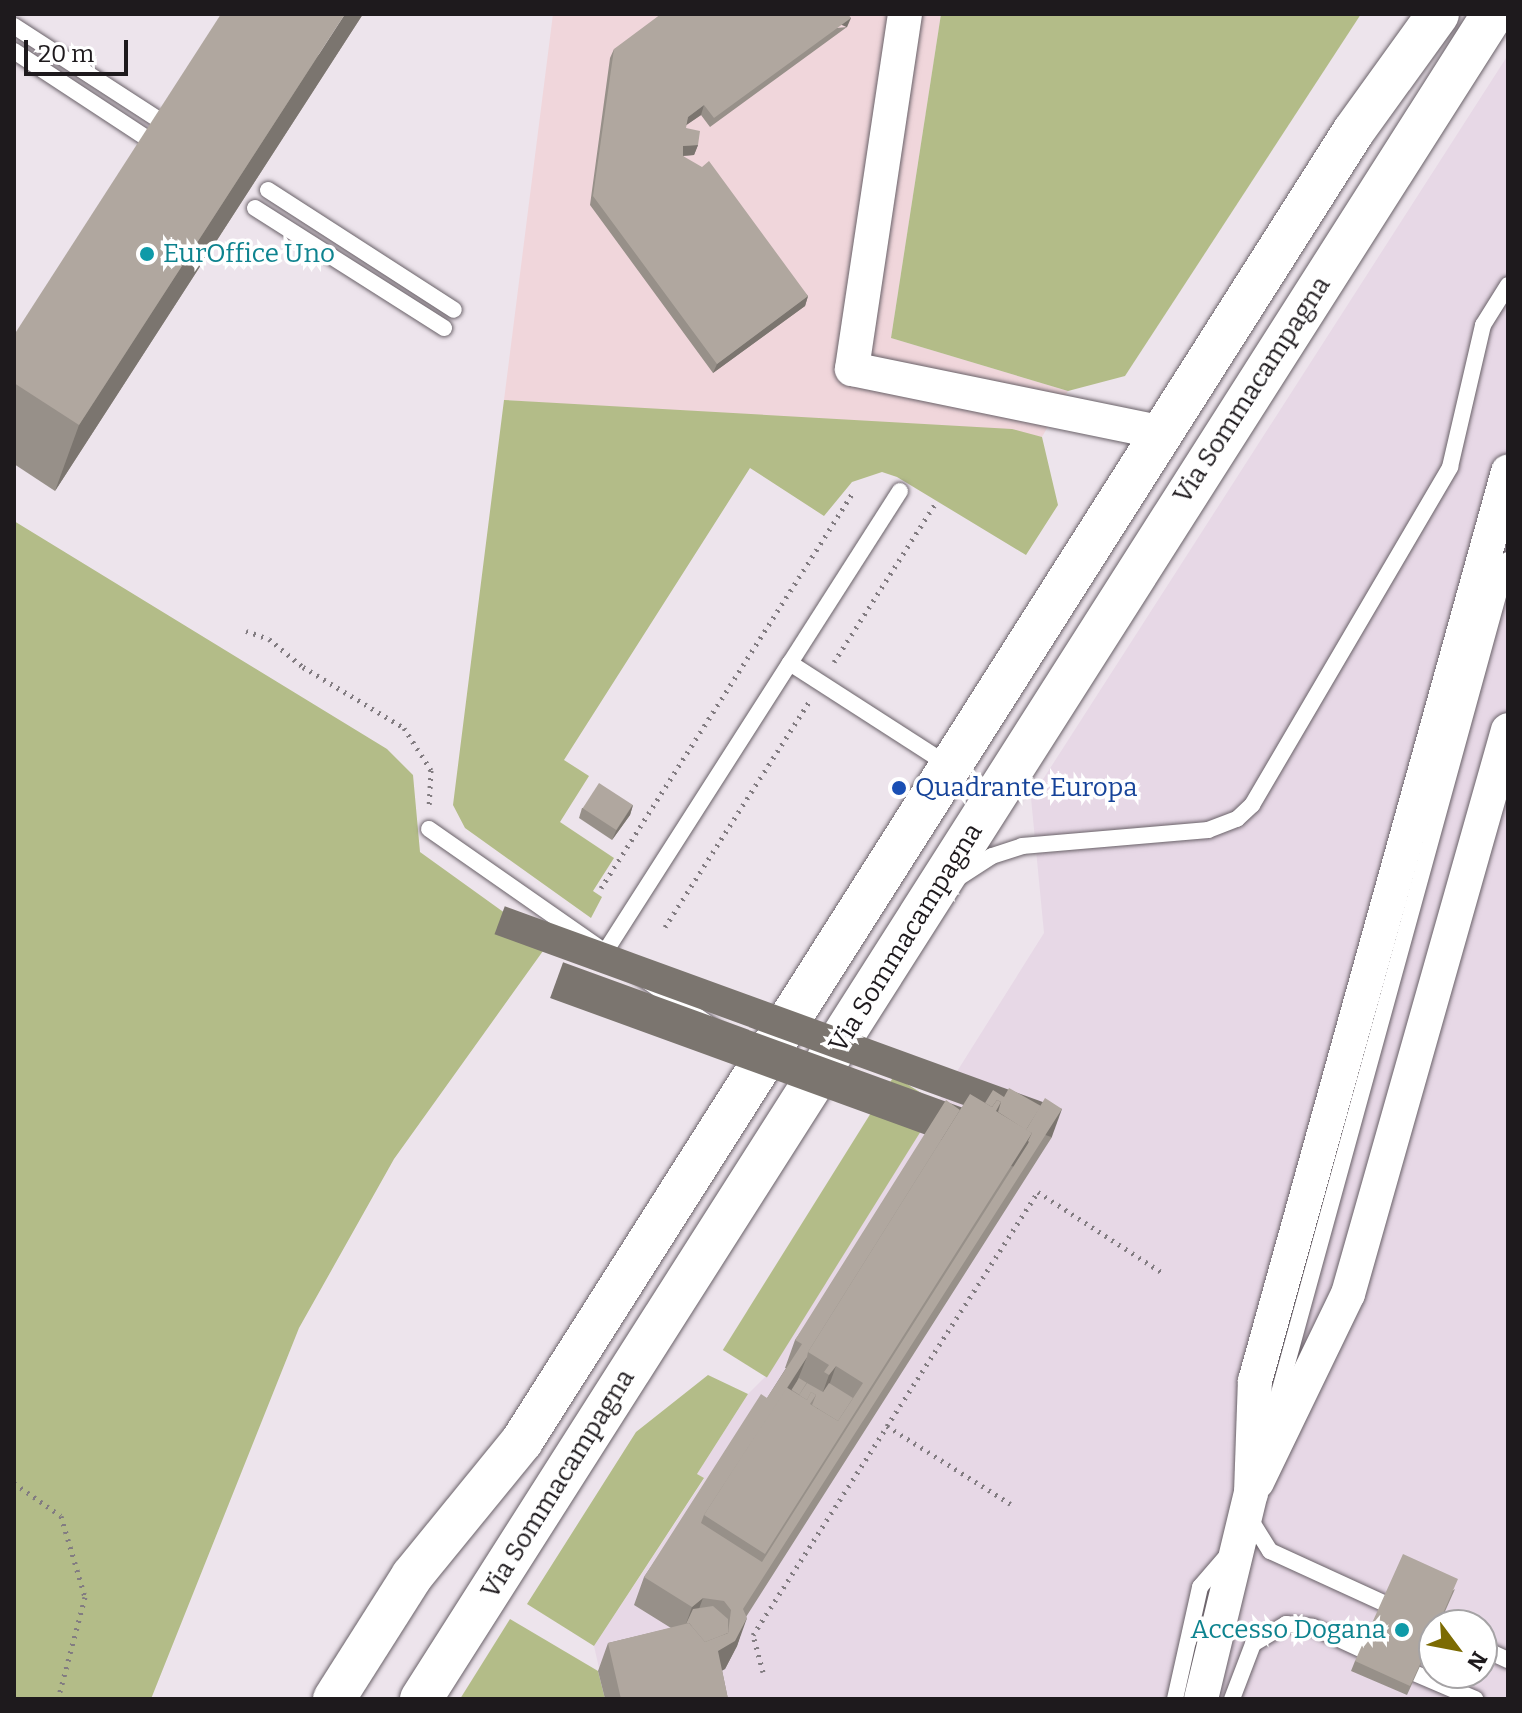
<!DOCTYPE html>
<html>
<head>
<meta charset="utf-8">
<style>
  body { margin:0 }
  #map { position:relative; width:1522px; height:1713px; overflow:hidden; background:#ede4ec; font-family:Bitter,serif }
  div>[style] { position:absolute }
  .commercial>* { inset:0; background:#f0d6db }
  .built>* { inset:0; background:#e7d8e6 }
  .green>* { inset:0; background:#b3bc88; transform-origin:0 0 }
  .path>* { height:5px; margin-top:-2.5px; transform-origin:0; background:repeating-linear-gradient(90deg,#827c81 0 2px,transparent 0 8px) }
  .roads { filter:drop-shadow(0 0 2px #696168) drop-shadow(0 0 2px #696168) }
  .service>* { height:16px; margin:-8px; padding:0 8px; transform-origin:8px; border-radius:8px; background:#fff }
  .minor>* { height:34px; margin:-17px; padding:0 17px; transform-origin:17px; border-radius:17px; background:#fff }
  .tertiary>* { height:42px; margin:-21px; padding:0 21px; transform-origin:21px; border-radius:21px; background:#fff }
  .wall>* { inset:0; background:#979089 }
  .shaded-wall>* { inset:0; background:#7b756f; transform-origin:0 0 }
  .building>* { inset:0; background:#b0a79f; transform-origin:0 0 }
  .dots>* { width:22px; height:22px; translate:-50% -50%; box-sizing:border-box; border:4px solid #fff; border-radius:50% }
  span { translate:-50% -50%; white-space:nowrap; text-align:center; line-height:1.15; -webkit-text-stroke:7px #fff; paint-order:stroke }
  .culture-label { font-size:26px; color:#0d838f }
  .left { translate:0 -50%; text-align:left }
  .right { translate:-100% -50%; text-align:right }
  .street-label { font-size:26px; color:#1e1a1d }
  .transit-label { font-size:26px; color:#164399 }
  .frame { position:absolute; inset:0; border:16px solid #1e1a1d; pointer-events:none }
  .north { position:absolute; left:1418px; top:1609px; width:80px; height:80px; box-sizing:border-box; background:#fff; border:2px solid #a5a3a5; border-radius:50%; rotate:122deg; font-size:22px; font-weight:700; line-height:32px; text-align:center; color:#1e1a1d }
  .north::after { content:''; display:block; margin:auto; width:28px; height:36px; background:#7c6b03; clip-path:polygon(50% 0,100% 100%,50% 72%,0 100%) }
  .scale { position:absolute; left:24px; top:40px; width:104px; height:36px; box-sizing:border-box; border:4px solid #1e1a1d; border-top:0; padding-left:10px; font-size:24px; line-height:28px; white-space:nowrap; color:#1e1a1d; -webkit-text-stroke:6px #fff; paint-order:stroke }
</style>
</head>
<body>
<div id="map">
  <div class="commercial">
    <i style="clip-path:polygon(553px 14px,941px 14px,891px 338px,1068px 391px,1042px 437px,504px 400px)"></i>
  </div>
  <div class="built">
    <i style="clip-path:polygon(evenodd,1508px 55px,1508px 1699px,606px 1699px,594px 1646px,704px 1479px,697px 1474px,748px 1394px,765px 1377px,1044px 933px,1031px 798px,1508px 55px,1434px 1625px,1482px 1625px,1482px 1673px,1434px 1673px,1434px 1625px)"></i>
  </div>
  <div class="green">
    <i style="clip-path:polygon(941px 14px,1361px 14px,1125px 376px,1068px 391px,891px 338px)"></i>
    <i style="clip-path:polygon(504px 400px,1012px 429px,1042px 437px,1058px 505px,1026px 555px,897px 477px,882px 472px,852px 482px,824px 516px,750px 468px,564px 760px,589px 776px,560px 822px,614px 858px,593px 891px,602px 897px,591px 918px,465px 828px,453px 805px)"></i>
    <i style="clip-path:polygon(14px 521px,387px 749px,413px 775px,420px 852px,548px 944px,394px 1159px,299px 1328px,151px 1699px,14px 1699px)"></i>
    <i style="left:894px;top:1076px;width:52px;height:323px;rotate:32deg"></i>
    <i style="clip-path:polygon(708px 1375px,748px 1394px,697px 1474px,704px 1478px,594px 1646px,527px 1604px,636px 1432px)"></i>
    <i style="clip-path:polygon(510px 1619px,598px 1671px,605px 1699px,460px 1699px)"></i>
  </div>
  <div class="path">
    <i style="left:246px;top:631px;width:24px;rotate:19deg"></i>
    <i style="left:269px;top:639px;width:44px;rotate:39.5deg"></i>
    <i style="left:303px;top:667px;width:118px;rotate:31.1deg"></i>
    <i style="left:404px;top:728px;width:50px;rotate:57.3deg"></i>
    <i style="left:431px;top:770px;width:37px;rotate:93deg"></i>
    <i style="left:834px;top:662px;width:188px;rotate:-57.4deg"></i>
    <i style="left:601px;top:888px;width:469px;rotate:-57.5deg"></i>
    <i style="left:665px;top:927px;width:267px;rotate:-57.4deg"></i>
    <i style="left:887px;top:1426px;width:278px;rotate:-57.2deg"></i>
    <i style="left:1038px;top:1192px;width:147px;rotate:33deg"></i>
    <i style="left:14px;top:1483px;width:57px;rotate:35.1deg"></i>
    <i style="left:61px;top:1516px;width:84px;rotate:73.5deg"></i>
    <i style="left:85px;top:1597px;width:106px;rotate:104.8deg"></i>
    <i style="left:763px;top:1672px;width:38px;rotate:-105deg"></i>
    <i style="left:753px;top:1635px;width:248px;rotate:-57.3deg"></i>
    <i style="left:887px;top:1426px;width:146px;rotate:32.2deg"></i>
  </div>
  <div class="roads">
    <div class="service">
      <i style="left:14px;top:26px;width:189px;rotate:32.9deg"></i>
      <i style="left:14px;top:51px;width:175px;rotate:33.3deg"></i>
      <i style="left:268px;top:190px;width:221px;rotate:32.8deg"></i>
      <i style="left:255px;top:208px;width:224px;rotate:32.4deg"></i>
      <i style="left:790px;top:663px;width:204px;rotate:-57.4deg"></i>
      <i style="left:429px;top:829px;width:405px;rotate:34.9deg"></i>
      <i style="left:958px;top:878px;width:40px;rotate:-32.9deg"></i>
      <i style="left:992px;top:856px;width:32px;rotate:-18deg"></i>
      <i style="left:1022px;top:846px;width:187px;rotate:-4.9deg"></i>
      <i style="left:1208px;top:830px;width:31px;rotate:-21deg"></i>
      <i style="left:1237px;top:819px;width:21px;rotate:-43deg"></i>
      <i style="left:1252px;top:805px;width:392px;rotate:-59.6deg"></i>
      <i style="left:1450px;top:467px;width:146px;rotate:-76.9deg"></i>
      <i style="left:1483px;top:325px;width:47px;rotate:-58deg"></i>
      <i style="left:605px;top:952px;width:343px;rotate:-57.4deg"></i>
      <i style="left:790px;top:663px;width:190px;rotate:32.8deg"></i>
      <i style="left:1271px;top:1422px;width:894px;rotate:-74.63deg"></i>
      <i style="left:1250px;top:1519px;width:38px;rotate:58deg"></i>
      <i style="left:1270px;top:1551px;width:180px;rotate:24.6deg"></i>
      <i style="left:1482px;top:1648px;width:29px;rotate:25deg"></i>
      <i style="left:1400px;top:1667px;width:82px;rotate:23.1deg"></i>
      <i style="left:1175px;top:1699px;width:115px;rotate:-77.4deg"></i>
      <i style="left:1200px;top:1587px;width:48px;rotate:-49.3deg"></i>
      <i style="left:1232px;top:1699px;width:59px;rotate:-69.1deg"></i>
      <i style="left:1253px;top:1644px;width:39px;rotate:-31deg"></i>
      <i style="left:1286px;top:1624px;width:27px;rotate:6deg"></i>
      <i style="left:1313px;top:1627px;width:72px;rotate:24.8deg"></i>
    </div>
    <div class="minor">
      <i style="left:905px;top:14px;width:359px;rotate:98.5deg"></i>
      <i style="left:852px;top:369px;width:318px;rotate:11.6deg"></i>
      <i style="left:1257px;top:1482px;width:209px;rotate:-64.2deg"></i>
      <i style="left:1348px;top:1294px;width:586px;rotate:-74.16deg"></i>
      <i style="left:1201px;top:1699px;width:212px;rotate:-76.4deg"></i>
      <i style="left:1251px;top:1493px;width:112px;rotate:-88deg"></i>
      <i style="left:1255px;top:1381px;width:944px;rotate:-74.45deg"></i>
    </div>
    <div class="tertiary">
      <i style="left:334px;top:1699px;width:146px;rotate:-57.6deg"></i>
      <i style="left:412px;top:1576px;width:174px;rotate:-50.8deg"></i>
      <i style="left:522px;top:1441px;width:1550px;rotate:-57.59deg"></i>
      <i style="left:1353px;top:132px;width:145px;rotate:-54.2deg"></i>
      <i style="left:421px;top:1699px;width:1997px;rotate:-57.54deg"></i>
    </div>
  </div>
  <div class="wall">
    <i style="clip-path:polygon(363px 14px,55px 491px,14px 464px,14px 335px)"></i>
    <i style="clip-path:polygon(847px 27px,710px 127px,701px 115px,686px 125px,686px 128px,698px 145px,694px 155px,683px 156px,808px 296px,805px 306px,713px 373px,590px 205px,610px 58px,614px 49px)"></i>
    <i style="clip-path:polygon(633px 805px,630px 815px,612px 840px,579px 818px,582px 808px)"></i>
    <i style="clip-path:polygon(985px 1103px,1052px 1137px,746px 1617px,737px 1646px,725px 1669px,722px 1670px,728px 1699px,605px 1699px,598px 1671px,608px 1643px,671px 1628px,634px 1605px,644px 1577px,767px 1398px,786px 1368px,785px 1368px,795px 1340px,960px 1110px)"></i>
    <i style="clip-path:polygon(1455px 1589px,1439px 1625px,1434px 1625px,1434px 1635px,1407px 1695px,1351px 1671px,1355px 1661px)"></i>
  </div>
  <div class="shaded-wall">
    <i style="clip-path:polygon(345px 14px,363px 14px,55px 491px,79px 425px)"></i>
    <i style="left:851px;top:18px;width:10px;height:170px;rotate:114deg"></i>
    <i style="clip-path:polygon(704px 105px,701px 115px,685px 126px,688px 117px)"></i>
    <i style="clip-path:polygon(698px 145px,694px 155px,680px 156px,683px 146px)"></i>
    <i style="clip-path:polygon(808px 296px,805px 306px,713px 373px,717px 364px)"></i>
    <i style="clip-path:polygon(633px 805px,630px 815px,612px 840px,616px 831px)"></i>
    <i style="left:1062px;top:1109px;width:30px;height:593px;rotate:110deg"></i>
    <i style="left:1032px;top:1133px;width:38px;height:499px;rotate:110deg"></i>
    <i style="clip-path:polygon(807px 1357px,796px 1384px,706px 1516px)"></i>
    <i style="clip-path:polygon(836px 1366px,823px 1402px,816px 1411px,829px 1375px)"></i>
    <i style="clip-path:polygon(703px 1598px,693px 1625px,682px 1635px,692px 1607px)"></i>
    <i style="clip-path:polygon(747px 1618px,737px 1646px,725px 1669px,708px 1679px,702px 1650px)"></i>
  </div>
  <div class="building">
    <i style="clip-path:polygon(221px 14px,345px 14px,79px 425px,14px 383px,14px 335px)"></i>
    <i style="clip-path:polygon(661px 14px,848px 14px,851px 18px,714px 118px,704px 105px,688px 117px,686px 128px,700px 131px,698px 145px,683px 146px,683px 156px,702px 167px,709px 161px,808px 296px,717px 364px,593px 196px,614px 49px)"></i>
    <i style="left:599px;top:783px;width:40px;height:30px;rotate:33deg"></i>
    <i style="clip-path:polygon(1009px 1088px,1041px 1106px,1026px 1130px,998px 1112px,1001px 1102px,997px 1100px,992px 1107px,985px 1103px,993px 1090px,1004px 1097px)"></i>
    <i style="clip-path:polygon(970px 1094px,992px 1107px,997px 1100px,1001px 1102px,996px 1111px,1032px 1133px,765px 1554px,704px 1515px,786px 1387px,807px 1400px,811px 1392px,816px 1395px,810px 1404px,838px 1421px,863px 1383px,836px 1366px,829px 1375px,824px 1372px,829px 1365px,808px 1352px)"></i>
    <i style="clip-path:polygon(1045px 1098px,1062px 1109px,743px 1609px,747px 1618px,735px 1641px,718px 1651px,728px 1699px,621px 1699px,608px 1643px,689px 1623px,705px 1642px,728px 1633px,731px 1610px,724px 1601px,703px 1598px,692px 1607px,644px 1577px,761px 1394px,767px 1398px,802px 1344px,795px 1340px,946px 1100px,960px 1110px,808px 1352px,807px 1357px,704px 1515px,701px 1523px,762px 1562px,1029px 1142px,1028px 1141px,1032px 1133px,1026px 1130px)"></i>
    <i style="left:799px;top:1378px;width:9px;height:14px;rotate:32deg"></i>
    <i style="clip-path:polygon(807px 1383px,823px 1392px,829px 1383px,853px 1398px,838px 1421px,812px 1405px,816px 1395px,811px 1392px,807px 1400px,799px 1395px)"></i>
    <i style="clip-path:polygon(1403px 1554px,1458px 1579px,1438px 1625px,1434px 1625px,1434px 1634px,1410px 1686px,1355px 1661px)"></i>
    <i style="clip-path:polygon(713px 1606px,728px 1619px,728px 1633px,705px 1642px,689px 1623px,686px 1624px,693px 1609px)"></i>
  </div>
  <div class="dots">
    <i style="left:147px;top:254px;background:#0f9aa8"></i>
    <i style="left:899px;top:788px;background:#1a4fb4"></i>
    <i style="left:1402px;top:1630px;background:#0f9aa8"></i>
  </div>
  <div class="culture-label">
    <span class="left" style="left:163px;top:254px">EurOffice Uno</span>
    <span class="right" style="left:1386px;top:1630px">Accesso Dogana</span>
  </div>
  <div class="street-label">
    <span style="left:1252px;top:390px;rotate:-57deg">Via Sommacampagna</span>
    <span style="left:906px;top:938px;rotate:-58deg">Via Sommacampagna</span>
    <span style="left:558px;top:1484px;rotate:-58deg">Via Sommacampagna</span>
  </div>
  <div class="transit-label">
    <span class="left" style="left:915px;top:788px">Quadrante Europa</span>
  </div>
  <div class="frame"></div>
  <div class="north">N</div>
  <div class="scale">20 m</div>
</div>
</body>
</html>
